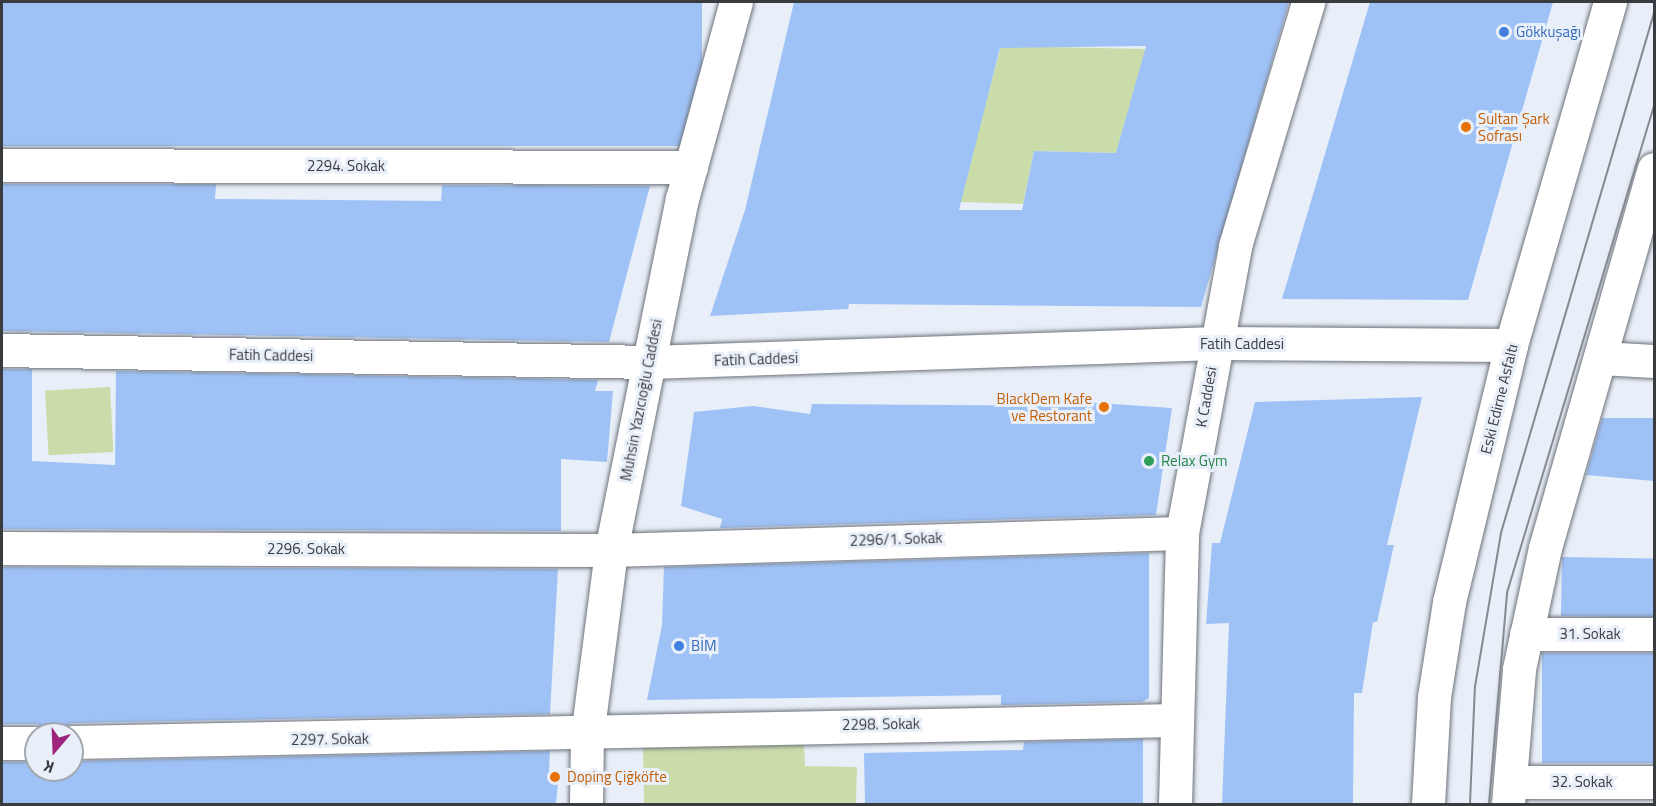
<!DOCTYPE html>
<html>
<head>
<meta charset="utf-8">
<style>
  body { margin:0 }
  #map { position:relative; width:1656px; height:806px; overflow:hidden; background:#e9eff8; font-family:"Titillium Web",sans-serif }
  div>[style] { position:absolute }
  .green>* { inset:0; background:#cbdcab; transform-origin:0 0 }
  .building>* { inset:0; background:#9fc2f6; transform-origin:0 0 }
  .roads { filter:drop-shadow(0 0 2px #6e737b) drop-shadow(0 0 2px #6e737b) }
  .minor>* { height:33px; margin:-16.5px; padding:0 16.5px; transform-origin:16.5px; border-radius:16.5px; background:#fff }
  .major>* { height:33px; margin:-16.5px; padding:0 16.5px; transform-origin:16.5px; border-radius:16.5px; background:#fff }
  .tram>* { height:1.5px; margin:-0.75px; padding:0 0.75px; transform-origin:0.75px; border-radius:0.75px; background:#868a90 }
  .dots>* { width:16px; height:16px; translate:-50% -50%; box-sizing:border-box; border:3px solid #e9eff8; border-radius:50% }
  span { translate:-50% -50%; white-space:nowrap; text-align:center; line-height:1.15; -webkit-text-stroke:6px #e9eff8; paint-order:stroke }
  .shop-label { font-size:15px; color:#366cbe }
  .left { translate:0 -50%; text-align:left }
  .food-label { font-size:15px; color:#c56008 }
  .right { translate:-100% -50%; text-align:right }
  .street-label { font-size:15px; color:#393c3f }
  .leisure-label { font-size:15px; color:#27864d }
  .frame { position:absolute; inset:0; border:3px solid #393c3f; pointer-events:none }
  .north { position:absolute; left:24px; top:722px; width:60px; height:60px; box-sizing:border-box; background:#e9eff8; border:2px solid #a3a7ae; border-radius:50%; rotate:199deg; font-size:16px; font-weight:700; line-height:24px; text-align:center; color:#393c3f }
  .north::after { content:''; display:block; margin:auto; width:21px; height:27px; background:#9c247d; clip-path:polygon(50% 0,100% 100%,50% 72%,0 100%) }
</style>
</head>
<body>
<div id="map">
  <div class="green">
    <i style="clip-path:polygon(1001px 46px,1146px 49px,1116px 153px,1034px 151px,1023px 204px,959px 202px)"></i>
    <i style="left:110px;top:387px;width:65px;height:65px;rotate:87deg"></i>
    <i style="clip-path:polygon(804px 745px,805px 766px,857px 767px,856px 804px,644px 804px,643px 746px)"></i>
  </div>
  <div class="building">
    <i style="left:2px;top:2px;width:700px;height:144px"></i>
    <i style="clip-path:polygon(evenodd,794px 2px,1289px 2px,1201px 307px,849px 304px,848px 309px,710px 316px,745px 210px,794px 2px,1146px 46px,1116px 153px,1034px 151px,1022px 210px,959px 210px,1000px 48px,1146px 46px)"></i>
    <i style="clip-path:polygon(1370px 2px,1553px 2px,1468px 300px,1282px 299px)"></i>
    <i style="clip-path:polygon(2px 184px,216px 184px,215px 199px,441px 201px,442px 185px,650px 186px,609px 342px,2px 331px)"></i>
    <i style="clip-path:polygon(2px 369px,32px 369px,32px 461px,115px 465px,116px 371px,598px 380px,595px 391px,613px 391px,607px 462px,561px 459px,561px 531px,2px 529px)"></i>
    <i style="clip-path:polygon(1422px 397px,1387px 545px,1394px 545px,1377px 622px,1373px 622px,1362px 693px,1354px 693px,1353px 804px,1222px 804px,1229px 623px,1206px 624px,1212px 543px,1220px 543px,1255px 402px)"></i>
    <i style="clip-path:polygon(1069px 401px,1172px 408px,1156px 515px,720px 528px,722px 519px,681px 506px,694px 412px,753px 406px,810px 414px,812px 404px,1069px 406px)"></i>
    <i style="clip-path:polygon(1602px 418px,1654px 418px,1654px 481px,1586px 475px)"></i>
    <i style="clip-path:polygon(1149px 553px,1149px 698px,1142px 702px,1001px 705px,1001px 695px,647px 700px,662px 625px,664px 567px)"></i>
    <i style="left:1562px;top:557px;width:92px;height:59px;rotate:1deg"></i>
    <i style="clip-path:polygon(2px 567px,558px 569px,550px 714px,72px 723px,55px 734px,37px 724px,2px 724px)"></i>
    <i style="left:1542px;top:653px;width:112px;height:110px"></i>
    <i style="clip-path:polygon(1143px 739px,1143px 804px,865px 804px,864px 753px,1023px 750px,1024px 742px)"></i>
    <i style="clip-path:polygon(550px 751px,549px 771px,559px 772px,556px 804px,2px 804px,2px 762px,36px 762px,36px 770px,72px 770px,72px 761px)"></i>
  </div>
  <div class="roads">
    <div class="minor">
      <i style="left:2px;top:165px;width:689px;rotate:0.17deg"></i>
      <i style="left:2px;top:350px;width:647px;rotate:1.06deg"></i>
      <i style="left:1600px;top:358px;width:54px;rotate:3.2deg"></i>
      <i style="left:2px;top:548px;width:609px;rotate:0.19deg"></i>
      <i style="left:611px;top:550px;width:571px;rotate:-1.71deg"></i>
      <i style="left:1526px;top:634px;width:128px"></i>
      <i style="left:72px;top:742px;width:1104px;rotate:-1.14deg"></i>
      <i style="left:2px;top:743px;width:34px"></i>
      <i style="left:1510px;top:782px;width:144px"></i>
      <i style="left:1175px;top:804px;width:271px;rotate:-88.5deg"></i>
      <i style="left:1182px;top:533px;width:292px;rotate:-79.5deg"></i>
      <i style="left:1235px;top:246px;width:255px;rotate:-73.3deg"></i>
    </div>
    <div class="major">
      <i style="left:649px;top:362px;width:567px;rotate:-1.92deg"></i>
      <i style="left:1216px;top:343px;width:295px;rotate:0.4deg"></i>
      <i style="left:586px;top:804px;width:68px;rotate:-89.2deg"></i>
      <i style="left:587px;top:736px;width:188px;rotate:-82.6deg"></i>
      <i style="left:611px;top:550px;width:358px;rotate:-78.6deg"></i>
      <i style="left:682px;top:199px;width:204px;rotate:-74.7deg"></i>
      <i style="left:1428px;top:804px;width:107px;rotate:-86.8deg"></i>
      <i style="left:1434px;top:697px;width:96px;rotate:-81deg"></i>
      <i style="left:1449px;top:602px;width:264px;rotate:-76.4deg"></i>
      <i style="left:1511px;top:345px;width:357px;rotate:-73.9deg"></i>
      <i style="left:1508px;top:804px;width:135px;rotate:-85.3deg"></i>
      <i style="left:1519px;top:669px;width:124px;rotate:-77.9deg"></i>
      <i style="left:1545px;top:548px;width:394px;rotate:-74deg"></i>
    </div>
  </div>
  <div class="tram">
    <i style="left:1470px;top:804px;width:117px;rotate:-87.6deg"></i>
    <i style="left:1475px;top:687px;width:156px;rotate:-80.4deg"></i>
    <i style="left:1501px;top:533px;width:542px;rotate:-73.6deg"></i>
    <i style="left:1489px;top:804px;width:212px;rotate:-85.1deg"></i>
    <i style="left:1507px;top:593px;width:509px;rotate:-73.2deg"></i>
  </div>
  <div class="dots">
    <i style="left:1504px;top:32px;background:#3f7fe0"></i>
    <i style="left:1466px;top:127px;background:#e8710a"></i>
    <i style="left:1104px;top:407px;background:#e8710a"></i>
    <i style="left:1149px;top:461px;background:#2e9e5b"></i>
    <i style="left:679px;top:646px;background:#3f7fe0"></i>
    <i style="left:555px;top:777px;background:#e8710a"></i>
  </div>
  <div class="shop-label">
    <span class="left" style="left:1516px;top:32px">Gökkuşağı</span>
    <span class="left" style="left:691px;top:646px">BİM</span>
  </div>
  <div class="food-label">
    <span class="left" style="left:1478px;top:127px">Sultan Şark<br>Sofrası</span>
    <span class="right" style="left:1092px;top:407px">BlackDem Kafe<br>ve Restorant</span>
    <span class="left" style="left:567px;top:777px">Doping Çiğköfte</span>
  </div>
  <div class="street-label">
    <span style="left:346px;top:166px">2294. Sokak</span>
    <span style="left:1242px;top:344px">Fatih Caddesi</span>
    <span style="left:271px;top:355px;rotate:1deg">Fatih Caddesi</span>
    <span style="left:756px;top:359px;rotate:-2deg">Fatih Caddesi</span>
    <span style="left:1206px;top:397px;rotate:-80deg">K Caddesi</span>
    <span style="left:1499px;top:399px;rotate:-76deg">Eski Edirne Asfaltı</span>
    <span style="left:641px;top:400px;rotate:-79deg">Muhsin Yazıcıoğlu Caddesi</span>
    <span style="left:896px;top:539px;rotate:-2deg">2296/1. Sokak</span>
    <span style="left:306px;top:549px">2296. Sokak</span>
    <span style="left:1590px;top:634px">31. Sokak</span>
    <span style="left:881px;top:724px;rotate:-1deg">2298. Sokak</span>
    <span style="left:330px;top:739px;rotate:-1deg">2297. Sokak</span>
    <span style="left:1582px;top:782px">32. Sokak</span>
  </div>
  <div class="leisure-label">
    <span class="left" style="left:1161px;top:461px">Relax Gym</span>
  </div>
  <div class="frame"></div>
  <div class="north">K</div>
</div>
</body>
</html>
